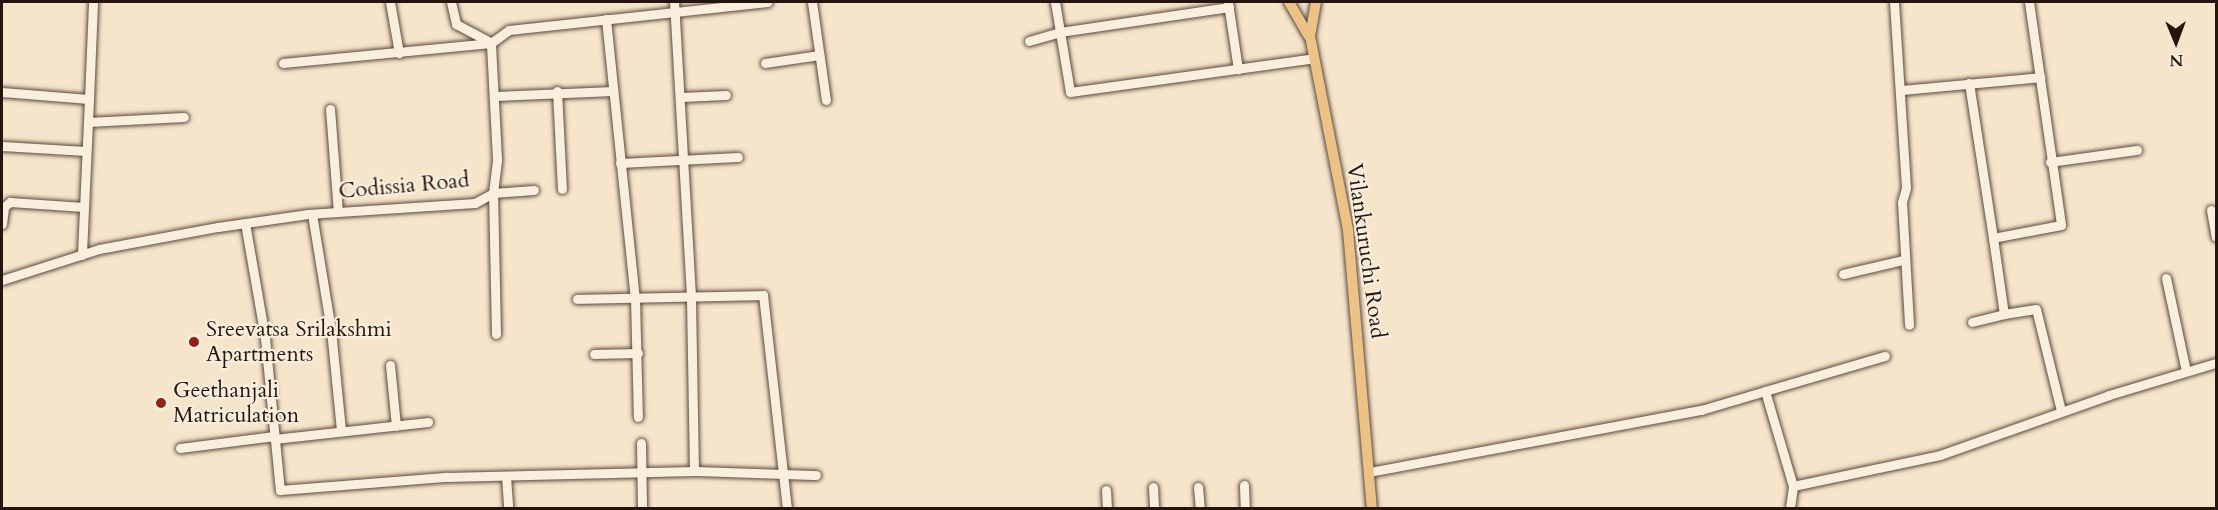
<!DOCTYPE html>
<html>
<head>
<meta charset="utf-8">
<style>
  body { margin:0 }
  #map { position:relative; width:2218px; height:510px; overflow:hidden; background:#f7e5cb; font-family:Cardo,serif }
  div>[style] { position:absolute }
  .roads { filter:drop-shadow(0 0 2px #5a493e) drop-shadow(0 0 2px #5a493e) }
  .minor>* { height:9px; margin:-4.5px; padding:0 4.5px; transform-origin:4.5px; border-radius:4.5px; background:#faeedd }
  .major>* { height:10px; margin:-5px; padding:0 5px; transform-origin:5px; border-radius:5px; background:#ecc286 }
  .dots>* { width:16px; height:16px; translate:-50% -50%; box-sizing:border-box; border:3px solid #faeedd; border-radius:50% }
  span { translate:-50% -50%; white-space:nowrap; text-align:center; line-height:1.15; -webkit-text-stroke:4.5px #faeedd; paint-order:stroke }
  .street-label { font-size:22px; color:#26150f }
  .poi-label { font-size:22px; color:#26150f }
  .left { translate:0 -50%; text-align:left }
  .frame { position:absolute; inset:0; border:3px solid #26150f; pointer-events:none }
  .north { position:absolute; left:2146px; top:12px; width:60px; height:60px; -webkit-text-stroke:4px #faeedd; paint-order:stroke; rotate:179deg; font-size:16px; font-weight:700; line-height:24px; text-align:center; color:#26150f }
  .north::after { content:''; display:block; margin:auto; width:21px; height:27px; background:#26150f; clip-path:polygon(50% 0,100% 100%,50% 72%,0 100%) }
</style>
</head>
<body>
<div id="map">
  <div class="roads">
    <div class="minor">
      <i style="left:390px;top:2px;width:52px;rotate:80deg"></i>
      <i style="left:451px;top:2px;width:23px;rotate:77deg"></i>
      <i style="left:456px;top:24px;width:40px;rotate:28deg"></i>
      <i style="left:812px;top:2px;width:99px;rotate:81.9deg"></i>
      <i style="left:1055px;top:2px;width:91px;rotate:80.5deg"></i>
      <i style="left:1070px;top:92px;width:246px;rotate:-7.9deg"></i>
      <i style="left:1894px;top:2px;width:186px;rotate:86.3deg"></i>
      <i style="left:1906px;top:188px;width:15px;rotate:106deg"></i>
      <i style="left:1902px;top:202px;width:123px;rotate:86.7deg"></i>
      <i style="left:2029px;top:2px;width:225px;rotate:81.8deg"></i>
      <i style="left:2061px;top:225px;width:69px;rotate:169.2deg"></i>
      <i style="left:1993px;top:238px;width:77px;rotate:81.8deg"></i>
      <i style="left:2004px;top:314px;width:32px;rotate:-9deg"></i>
      <i style="left:2036px;top:309px;width:105px;rotate:76.2deg"></i>
      <i style="left:1228px;top:3px;width:67px;rotate:81.4deg"></i>
      <i style="left:606px;top:19px;width:281px;rotate:84.1deg"></i>
      <i style="left:635px;top:298px;width:119px;rotate:88.6deg"></i>
      <i style="left:1029px;top:41px;width:32px;rotate:-16deg"></i>
      <i style="left:1060px;top:32px;width:171px;rotate:-8.4deg"></i>
      <i style="left:283px;top:63px;width:209px;rotate:-5.5deg"></i>
      <i style="left:765px;top:63px;width:55px;rotate:-8.4deg"></i>
      <i style="left:1969px;top:83px;width:157px;rotate:81.2deg"></i>
      <i style="left:1901px;top:90px;width:140px;rotate:-5.3deg"></i>
      <i style="left:557px;top:91px;width:98px;rotate:87.1deg"></i>
      <i style="left:2px;top:92px;width:87px;rotate:4.6deg"></i>
      <i style="left:89px;top:99px;width:156px;rotate:92.6deg"></i>
      <i style="left:494px;top:96px;width:119px;rotate:-2.4deg"></i>
      <i style="left:681px;top:97px;width:45px;rotate:-2.5deg"></i>
      <i style="left:89px;top:99px;width:97px;rotate:-87.6deg"></i>
      <i style="left:330px;top:109px;width:103px;rotate:85.6deg"></i>
      <i style="left:88px;top:122px;width:96px;rotate:-3deg"></i>
      <i style="left:2px;top:146px;width:84px;rotate:3.4deg"></i>
      <i style="left:2050px;top:162px;width:88px;rotate:-7.9deg"></i>
      <i style="left:620px;top:163px;width:118px;rotate:-2.9deg"></i>
      <i style="left:2211px;top:210px;width:27px;rotate:80deg"></i>
      <i style="left:312px;top:214px;width:118px;rotate:80.7deg"></i>
      <i style="left:331px;top:330px;width:101px;rotate:84.3deg"></i>
      <i style="left:245px;top:223px;width:117px;rotate:80.1deg"></i>
      <i style="left:265px;top:338px;width:153px;rotate:84.4deg"></i>
      <i style="left:280px;top:490px;width:168px;rotate:-4.5deg"></i>
      <i style="left:447px;top:477px;width:247px;rotate:-1.4deg"></i>
      <i style="left:694px;top:471px;width:175px;rotate:-91deg"></i>
      <i style="left:691px;top:296px;width:294px;rotate:-93.3deg"></i>
      <i style="left:2px;top:224px;width:17px;rotate:-83deg"></i>
      <i style="left:4px;top:207px;width:8px;rotate:-40deg"></i>
      <i style="left:10px;top:202px;width:74px;rotate:3.9deg"></i>
      <i style="left:1843px;top:274px;width:62px;rotate:-13.1deg"></i>
      <i style="left:2166px;top:278px;width:95px;rotate:77.9deg"></i>
      <i style="left:2px;top:280px;width:102px;rotate:-17.7deg"></i>
      <i style="left:99px;top:249px;width:121px;rotate:-10.5deg"></i>
      <i style="left:218px;top:227px;width:91px;rotate:-8.2deg"></i>
      <i style="left:308px;top:214px;width:167px;rotate:-3.8deg"></i>
      <i style="left:475px;top:203px;width:21px;rotate:-29deg"></i>
      <i style="left:493px;top:193px;width:34px;rotate:-83deg"></i>
      <i style="left:497px;top:159px;width:116px;rotate:-93deg"></i>
      <i style="left:491px;top:43px;width:22px;rotate:-36deg"></i>
      <i style="left:509px;top:30px;width:260px;rotate:-6.2deg"></i>
      <i style="left:577px;top:299px;width:186px;rotate:-1.2deg"></i>
      <i style="left:763px;top:295px;width:214px;rotate:83.6deg"></i>
      <i style="left:1972px;top:322px;width:33px;rotate:-14deg"></i>
      <i style="left:496px;top:334px;width:141px;rotate:-91.2deg"></i>
      <i style="left:493px;top:193px;width:41px;rotate:-4.2deg"></i>
      <i style="left:594px;top:354px;width:44px;rotate:-1.3deg"></i>
      <i style="left:390px;top:365px;width:61px;rotate:84.4deg"></i>
      <i style="left:1765px;top:391px;width:125px;rotate:-16.3deg"></i>
      <i style="left:274px;top:439px;width:155px;rotate:-6.3deg"></i>
      <i style="left:641px;top:443px;width:65px;rotate:89.1deg"></i>
      <i style="left:180px;top:448px;width:95px;rotate:-7.3deg"></i>
      <i style="left:694px;top:471px;width:122px;rotate:1.9deg"></i>
      <i style="left:1369px;top:472px;width:338px;rotate:-10.6deg"></i>
      <i style="left:1701px;top:410px;width:67px;rotate:-16.5deg"></i>
      <i style="left:1765px;top:391px;width:99px;rotate:73.6deg"></i>
      <i style="left:1793px;top:486px;width:150px;rotate:-11.9deg"></i>
      <i style="left:1940px;top:455px;width:179px;rotate:-19.5deg"></i>
      <i style="left:2109px;top:395px;width:112px;rotate:-16.7deg"></i>
      <i style="left:506px;top:476px;width:32px;rotate:86deg"></i>
      <i style="left:1244px;top:485px;width:23px;rotate:88deg"></i>
      <i style="left:1153px;top:487px;width:21px;rotate:87deg"></i>
      <i style="left:1198px;top:487px;width:21px;rotate:85deg"></i>
      <i style="left:1106px;top:490px;width:18px;rotate:87deg"></i>
      <i style="left:1790px;top:508px;width:22px;rotate:-82deg"></i>
    </div>
    <div class="major">
      <i style="left:1289px;top:2px;width:39px;rotate:60deg"></i>
      <i style="left:1316px;top:2px;width:35px;rotate:100deg"></i>
      <i style="left:1310px;top:36px;width:198px;rotate:78.9deg"></i>
      <i style="left:1348px;top:230px;width:279px;rotate:85.1deg"></i>
    </div>
  </div>
  <div class="dots">
    <i style="left:194px;top:342px;background:#8f2418"></i>
    <i style="left:161px;top:403px;background:#8f2418"></i>
  </div>
  <div class="street-label">
    <span style="left:404px;top:186px;rotate:-5deg">Codissia Road</span>
    <span style="left:1366px;top:251px;rotate:82deg">Vilankuruchi Road</span>
  </div>
  <div class="poi-label">
    <span class="left" style="left:206px;top:342px">Sreevatsa Srilakshmi<br>Apartments</span>
    <span class="left" style="left:173px;top:403px">Geethanjali<br>Matriculation</span>
  </div>
  <div class="frame"></div>
  <div class="north">N</div>
</div>
</body>
</html>
